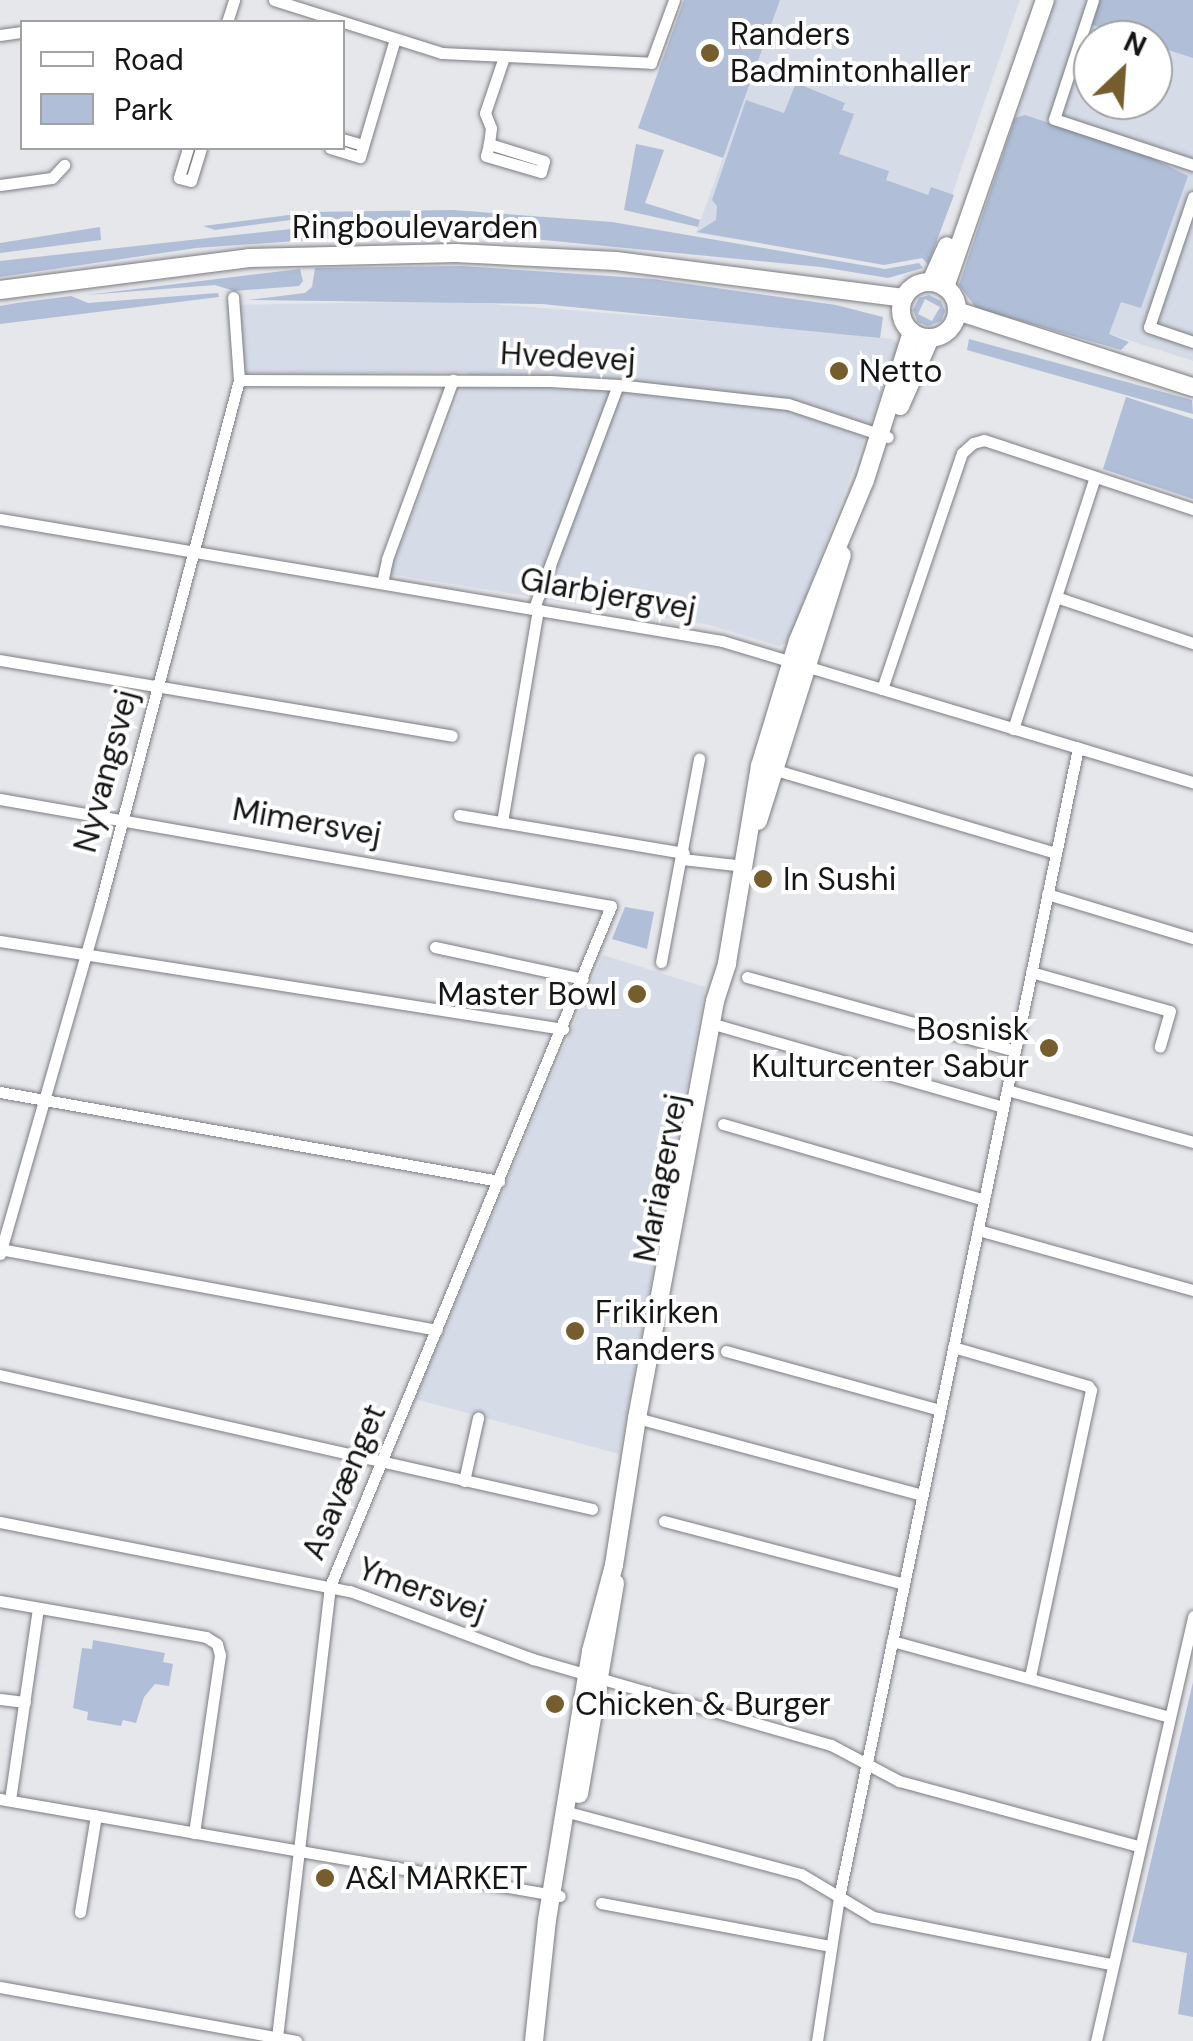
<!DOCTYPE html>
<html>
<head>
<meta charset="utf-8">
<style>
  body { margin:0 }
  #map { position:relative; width:1193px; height:2041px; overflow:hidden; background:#e5e7eb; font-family:"DM Sans",sans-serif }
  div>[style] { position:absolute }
  .built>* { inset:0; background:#d6dce7 }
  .green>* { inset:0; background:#b0bed7 }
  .roads { filter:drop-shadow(0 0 2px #7c7e82) drop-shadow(0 0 2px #7c7e82) }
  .street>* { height:11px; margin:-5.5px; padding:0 5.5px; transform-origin:5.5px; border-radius:5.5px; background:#fff }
  .secondary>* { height:18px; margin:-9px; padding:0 9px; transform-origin:9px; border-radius:9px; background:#fff }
  .secondary>.ring { margin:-9px; padding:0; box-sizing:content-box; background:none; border:18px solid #fff; border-radius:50% }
  .dots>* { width:28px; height:28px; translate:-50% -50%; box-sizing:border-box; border:5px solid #fff; border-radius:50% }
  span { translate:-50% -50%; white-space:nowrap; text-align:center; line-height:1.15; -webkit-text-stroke:8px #fff; paint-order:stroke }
  .poi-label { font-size:32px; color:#151617 }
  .left { translate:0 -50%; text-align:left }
  .right { translate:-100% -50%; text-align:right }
  .street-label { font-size:32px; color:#151617 }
  .legend { position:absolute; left:20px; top:20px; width:325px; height:130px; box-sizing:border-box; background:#fff; border:2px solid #a1a2a2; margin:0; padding:12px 18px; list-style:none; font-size:30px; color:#151617 }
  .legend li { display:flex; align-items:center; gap:20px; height:50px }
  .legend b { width:50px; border:2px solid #a1a2a2 }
  .north { position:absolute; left:1073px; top:20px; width:100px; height:100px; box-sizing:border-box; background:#fff; border:2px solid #a1a2a2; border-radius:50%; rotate:25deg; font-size:28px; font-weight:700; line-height:40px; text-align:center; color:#151617 }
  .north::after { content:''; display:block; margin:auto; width:35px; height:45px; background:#765d2e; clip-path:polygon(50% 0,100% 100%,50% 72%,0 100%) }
</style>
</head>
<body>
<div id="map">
  <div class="built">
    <i style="clip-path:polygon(780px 0,1020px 0,930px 258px,883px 262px,696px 233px)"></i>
    <i style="clip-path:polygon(evenodd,1055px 0,1193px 0,1193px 361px,1029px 308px,984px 213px,1055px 0,1093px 40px,1153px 40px,1153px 100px,1093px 100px,1093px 40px)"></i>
    <i style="clip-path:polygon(454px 301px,747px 324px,892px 339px,899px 345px,789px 642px,779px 646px,709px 625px,389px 574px,468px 372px,234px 373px,226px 305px)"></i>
    <i style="clip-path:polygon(603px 955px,705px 987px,619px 1454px,415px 1399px)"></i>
  </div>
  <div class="green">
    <i style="clip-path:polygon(684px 0,780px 0,723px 158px,638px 128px)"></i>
    <i style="clip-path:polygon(1099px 0,1193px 0,1193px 58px,1153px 45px,1153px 40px,1092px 25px)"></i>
    <i style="clip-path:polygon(796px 83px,845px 103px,842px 110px,854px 114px,839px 154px,889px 171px,886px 180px,928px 195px,931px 187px,954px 195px,928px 264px,922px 258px,884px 265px,697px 232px,716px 220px,717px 206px,712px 200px,746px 100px,784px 113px)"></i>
    <i style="clip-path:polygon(1025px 115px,1148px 156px,1188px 176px,1141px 308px,1121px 302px,1109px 334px,1129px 342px,1121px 350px,976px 308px,959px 285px,1015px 118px)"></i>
    <i style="clip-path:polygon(636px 144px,664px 150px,645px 203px,700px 220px,698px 227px,624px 210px)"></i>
    <i style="clip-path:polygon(453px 210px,612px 222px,885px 269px,919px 263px,923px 268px,888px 278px,821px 267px,461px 232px,450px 222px,306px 218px,215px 230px,203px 226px,312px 212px)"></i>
    <i style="clip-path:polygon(100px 227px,101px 240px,0 253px,0 243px)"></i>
    <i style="clip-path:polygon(300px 228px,409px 229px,409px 233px,196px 248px,0 277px,0 261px)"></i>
    <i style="clip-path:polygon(462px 266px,653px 279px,836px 305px,883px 317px,880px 338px,542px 304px,248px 300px,305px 293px,312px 287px,315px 268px)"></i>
    <i style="clip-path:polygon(300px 269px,303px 281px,299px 286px,234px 291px,215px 285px,86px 295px)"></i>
    <i style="clip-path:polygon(218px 293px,219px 297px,0 324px,0 306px,17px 303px,71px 296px,88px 303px)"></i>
    <i style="clip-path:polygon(evenodd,929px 295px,941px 301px,945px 311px,941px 321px,928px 326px,918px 322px,913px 310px,919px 298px,929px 295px,925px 299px,940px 307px,932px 321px,918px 314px,925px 299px)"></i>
    <i style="clip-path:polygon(969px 339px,1192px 400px,1193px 414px,967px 350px)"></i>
    <i style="clip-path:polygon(1126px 397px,1193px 419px,1193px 499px,1103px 469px)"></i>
    <i style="clip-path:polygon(625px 907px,654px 912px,647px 949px,612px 939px)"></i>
    <i style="clip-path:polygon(93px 1640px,165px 1653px,163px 1662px,173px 1664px,169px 1686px,155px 1684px,144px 1697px,136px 1723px,123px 1720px,121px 1726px,87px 1720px,88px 1712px,73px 1708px,82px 1648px,92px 1649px)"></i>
    <i style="clip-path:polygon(1193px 1682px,1193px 2017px,1178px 2014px,1187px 1953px,1132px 1942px)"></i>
  </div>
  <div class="roads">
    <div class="street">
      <i style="left:274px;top:0;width:176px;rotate:17.5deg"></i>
      <i style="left:442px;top:53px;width:209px;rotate:2.7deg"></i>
      <i style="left:651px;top:63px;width:67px;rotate:-69.9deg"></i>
      <i style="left:1093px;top:0;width:125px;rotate:108.1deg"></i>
      <i style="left:1054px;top:119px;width:146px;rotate:18.3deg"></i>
      <i style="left:227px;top:22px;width:23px;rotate:-72deg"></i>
      <i style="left:0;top:35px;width:22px;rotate:-8deg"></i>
      <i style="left:342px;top:139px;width:22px;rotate:16deg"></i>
      <i style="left:489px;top:144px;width:12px;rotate:104deg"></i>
      <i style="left:486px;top:156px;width:57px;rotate:16.2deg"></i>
      <i style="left:541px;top:172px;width:11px;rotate:-75deg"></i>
      <i style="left:544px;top:161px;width:58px;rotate:-162.8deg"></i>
      <i style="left:489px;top:144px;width:16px;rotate:-83deg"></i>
      <i style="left:491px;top:128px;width:16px;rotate:-112deg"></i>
      <i style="left:485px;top:113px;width:59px;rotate:-71.3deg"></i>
      <i style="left:188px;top:148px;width:31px;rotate:107deg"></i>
      <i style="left:179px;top:178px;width:12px;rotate:14deg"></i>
      <i style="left:191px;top:181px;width:34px;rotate:-73deg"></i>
      <i style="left:330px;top:148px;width:31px;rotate:17deg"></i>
      <i style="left:360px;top:157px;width:123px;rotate:-73.5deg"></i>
      <i style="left:0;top:185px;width:52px;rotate:-7.7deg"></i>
      <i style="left:52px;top:178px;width:18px;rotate:-47deg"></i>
      <i style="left:1193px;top:197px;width:137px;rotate:108.7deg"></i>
      <i style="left:1149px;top:327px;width:46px;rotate:18.8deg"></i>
      <i style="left:239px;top:380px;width:311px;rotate:0.2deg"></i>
      <i style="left:550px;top:381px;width:68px;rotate:3.4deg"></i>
      <i style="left:618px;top:385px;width:171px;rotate:6.4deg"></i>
      <i style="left:788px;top:404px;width:105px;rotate:18.3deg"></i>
      <i style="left:0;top:519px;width:732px;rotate:9.59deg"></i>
      <i style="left:722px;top:641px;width:492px;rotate:16.7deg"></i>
      <i style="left:382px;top:583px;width:25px;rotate:-78deg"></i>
      <i style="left:387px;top:559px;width:191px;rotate:-69.8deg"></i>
      <i style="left:1056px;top:597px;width:145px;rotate:18.6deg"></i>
      <i style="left:534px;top:608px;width:238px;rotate:-69.4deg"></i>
      <i style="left:0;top:660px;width:458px;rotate:9.5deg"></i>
      <i style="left:882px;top:689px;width:249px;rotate:-71.3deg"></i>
      <i style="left:962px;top:453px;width:15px;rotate:-42deg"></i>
      <i style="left:973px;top:443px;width:11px;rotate:-15deg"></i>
      <i style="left:984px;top:440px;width:220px;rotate:18.3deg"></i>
      <i style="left:1013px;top:729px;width:265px;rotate:-72deg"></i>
      <i style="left:769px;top:768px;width:299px;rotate:16.5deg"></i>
      <i style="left:0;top:799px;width:620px;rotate:9.93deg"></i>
      <i style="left:611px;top:906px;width:736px;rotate:112.45deg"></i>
      <i style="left:330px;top:1586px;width:454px;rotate:96.7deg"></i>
      <i style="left:459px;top:815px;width:228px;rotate:9.6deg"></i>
      <i style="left:502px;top:822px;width:216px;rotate:-80.4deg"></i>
      <i style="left:682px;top:859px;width:54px;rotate:6.3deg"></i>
      <i style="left:1047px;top:894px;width:152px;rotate:16.8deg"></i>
      <i style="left:0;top:941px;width:570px;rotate:8.88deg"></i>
      <i style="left:435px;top:947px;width:151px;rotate:12.2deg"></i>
      <i style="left:661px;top:962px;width:207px;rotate:-79.4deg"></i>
      <i style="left:1031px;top:972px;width:144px;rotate:15.7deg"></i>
      <i style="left:1170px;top:1011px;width:37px;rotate:106deg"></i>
      <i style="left:747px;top:977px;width:278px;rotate:15.4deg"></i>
      <i style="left:710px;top:1023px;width:305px;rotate:16deg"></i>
      <i style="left:1007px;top:1090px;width:193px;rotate:15.6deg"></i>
      <i style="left:0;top:1092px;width:507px;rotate:10.11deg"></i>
      <i style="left:723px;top:1124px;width:272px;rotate:16.2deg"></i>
      <i style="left:978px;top:1230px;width:223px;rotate:15.6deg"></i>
      <i style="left:0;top:1249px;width:444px;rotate:10.5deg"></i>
      <i style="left:0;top:1254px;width:363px;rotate:-74deg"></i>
      <i style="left:100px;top:905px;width:543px;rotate:-75.17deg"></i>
      <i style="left:239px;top:380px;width:83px;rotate:-94.1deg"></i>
      <i style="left:953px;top:1347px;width:141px;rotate:16.1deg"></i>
      <i style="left:1088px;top:1386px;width:5px;rotate:53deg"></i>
      <i style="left:1091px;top:1390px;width:294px;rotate:102deg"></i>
      <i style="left:726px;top:1351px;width:222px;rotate:15.4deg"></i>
      <i style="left:0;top:1375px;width:607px;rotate:12.75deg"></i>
      <i style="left:637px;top:1418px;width:295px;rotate:15.1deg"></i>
      <i style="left:464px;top:1481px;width:65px;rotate:-77.5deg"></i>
      <i style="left:664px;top:1521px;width:248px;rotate:14.7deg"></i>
      <i style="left:0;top:1522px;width:357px;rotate:11.2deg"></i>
      <i style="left:350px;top:1591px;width:195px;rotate:20.4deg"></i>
      <i style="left:533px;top:1659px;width:310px;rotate:16.1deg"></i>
      <i style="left:831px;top:1745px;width:77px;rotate:27.9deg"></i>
      <i style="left:899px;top:1781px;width:249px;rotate:15.2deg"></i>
      <i style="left:0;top:1601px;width:209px;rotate:9.9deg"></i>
      <i style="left:206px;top:1637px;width:13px;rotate:32deg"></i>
      <i style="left:217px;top:1644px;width:11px;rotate:75deg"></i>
      <i style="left:220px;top:1655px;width:180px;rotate:98.3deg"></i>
      <i style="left:892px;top:1641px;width:287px;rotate:15.3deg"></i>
      <i style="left:0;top:1699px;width:25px;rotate:7deg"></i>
      <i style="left:0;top:1799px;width:568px;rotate:9.83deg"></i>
      <i style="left:10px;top:1800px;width:194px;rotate:-81.7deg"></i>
      <i style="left:564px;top:1811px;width:245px;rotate:14.9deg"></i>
      <i style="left:801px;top:1874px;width:84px;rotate:30.8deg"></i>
      <i style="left:873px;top:1917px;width:243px;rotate:11.2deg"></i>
      <i style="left:601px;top:1903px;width:234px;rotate:10.6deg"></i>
      <i style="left:80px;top:1912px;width:98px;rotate:-80.6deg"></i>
      <i style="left:0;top:1987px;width:301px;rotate:10.3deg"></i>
      <i style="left:817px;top:2041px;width:146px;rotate:-81.3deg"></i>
      <i style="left:839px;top:1897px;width:1174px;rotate:-78.25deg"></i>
      <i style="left:1096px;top:2041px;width:436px;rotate:-77.1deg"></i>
    </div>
    <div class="secondary">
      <i style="left:931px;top:282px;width:39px;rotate:-66deg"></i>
      <i class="ring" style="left:901px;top:282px;width:38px;height:38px"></i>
      <i style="left:945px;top:287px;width:304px;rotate:-70.8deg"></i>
      <i style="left:0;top:290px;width:251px;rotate:-7.3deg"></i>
      <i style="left:249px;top:258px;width:207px;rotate:-1.4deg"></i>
      <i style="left:456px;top:253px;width:160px;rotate:2.9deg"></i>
      <i style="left:616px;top:261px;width:290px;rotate:7.3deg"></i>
      <i style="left:957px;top:311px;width:248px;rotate:17.9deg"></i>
      <i style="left:900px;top:406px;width:74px;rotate:-66.2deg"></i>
      <i style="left:758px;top:821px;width:279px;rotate:-72.5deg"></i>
      <i style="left:579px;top:1794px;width:214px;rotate:-80.3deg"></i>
      <i style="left:534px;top:2041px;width:122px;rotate:-83.9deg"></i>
      <i style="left:547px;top:1920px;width:273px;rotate:-80.7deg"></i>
      <i style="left:591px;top:1651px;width:89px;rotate:-75deg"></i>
      <i style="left:614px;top:1565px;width:149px;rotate:-81.1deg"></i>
      <i style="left:637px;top:1418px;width:424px;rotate:-79.4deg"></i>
      <i style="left:715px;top:1001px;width:40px;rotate:-72deg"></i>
      <i style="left:727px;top:963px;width:200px;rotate:-80.5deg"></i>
      <i style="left:760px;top:766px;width:131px;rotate:-73.1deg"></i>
      <i style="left:798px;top:641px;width:174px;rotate:-67.4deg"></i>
      <i style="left:865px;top:480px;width:155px;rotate:-72.4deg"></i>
    </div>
  </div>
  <div class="dots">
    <i style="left:710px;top:53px;background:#765d2e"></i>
    <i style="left:839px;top:371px;background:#765d2e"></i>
    <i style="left:763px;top:879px;background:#765d2e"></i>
    <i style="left:637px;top:994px;background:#765d2e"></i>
    <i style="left:1049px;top:1048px;background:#765d2e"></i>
    <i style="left:575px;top:1331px;background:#765d2e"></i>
    <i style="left:555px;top:1704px;background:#765d2e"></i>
    <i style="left:325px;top:1878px;background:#765d2e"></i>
  </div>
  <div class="poi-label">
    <span class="left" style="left:730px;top:53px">Randers<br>Badmintonhaller</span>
    <span class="left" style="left:859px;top:371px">Netto</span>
    <span class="left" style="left:783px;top:879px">In Sushi</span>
    <span class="right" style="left:617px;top:994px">Master Bowl</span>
    <span class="right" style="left:1029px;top:1048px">Bosnisk<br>Kulturcenter Sabur</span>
    <span class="left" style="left:595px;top:1331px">Frikirken<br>Randers</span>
    <span class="left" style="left:575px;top:1704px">Chicken &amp; Burger</span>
    <span class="left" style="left:345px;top:1878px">A&amp;I MARKET</span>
  </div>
  <div class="street-label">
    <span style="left:415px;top:227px">Ringboulevarden</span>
    <span style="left:568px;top:357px;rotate:3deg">Hvedevej</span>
    <span style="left:608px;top:594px;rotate:10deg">Glarbjergvej</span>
    <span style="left:106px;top:771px;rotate:-75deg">Nyvangsvej</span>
    <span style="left:307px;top:822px;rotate:10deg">Mimersvej</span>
    <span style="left:661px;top:1178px;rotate:-79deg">Mariagervej</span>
    <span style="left:344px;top:1482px;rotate:-67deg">Asavænget</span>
    <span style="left:422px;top:1590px;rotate:20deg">Ymersvej</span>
  </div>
  <ul class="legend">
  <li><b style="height:12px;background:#fff"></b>Road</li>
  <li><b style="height:28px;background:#b0bed7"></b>Park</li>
  </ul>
  <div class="north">N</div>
</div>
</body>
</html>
